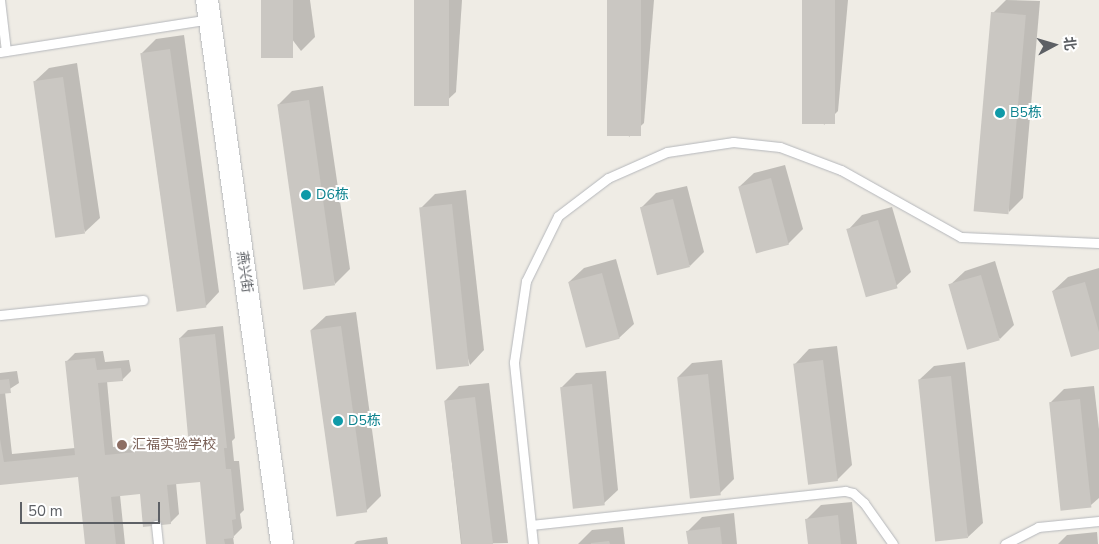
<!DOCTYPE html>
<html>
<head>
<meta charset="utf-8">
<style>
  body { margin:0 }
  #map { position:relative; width:1099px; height:544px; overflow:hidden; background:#efece5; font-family:"Nunito Sans","Noto Sans SC",sans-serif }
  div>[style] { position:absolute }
  .shadow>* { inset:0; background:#0003 }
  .building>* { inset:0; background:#cac7c2; transform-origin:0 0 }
  .roads { filter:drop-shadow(0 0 1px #b5b7bb) drop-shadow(0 0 1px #b5b7bb) }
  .lane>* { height:9px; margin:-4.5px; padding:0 4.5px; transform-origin:4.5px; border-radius:4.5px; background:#fff }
  .secondary>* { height:22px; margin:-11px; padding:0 11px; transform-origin:11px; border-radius:11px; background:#fff }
  .dots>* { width:14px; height:14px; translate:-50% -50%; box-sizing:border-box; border:2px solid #fff; border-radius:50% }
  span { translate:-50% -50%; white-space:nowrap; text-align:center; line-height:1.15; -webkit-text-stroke:4px #fff; paint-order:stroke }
  .culture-label { font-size:14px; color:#0d838f }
  .left { translate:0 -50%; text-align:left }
  .street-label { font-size:14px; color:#5d6065 }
  .education-label { font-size:14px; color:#785e54 }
  .north { position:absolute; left:1029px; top:20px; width:50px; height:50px; -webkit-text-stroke:4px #fff; paint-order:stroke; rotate:84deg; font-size:14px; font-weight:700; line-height:20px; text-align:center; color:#5d6065 }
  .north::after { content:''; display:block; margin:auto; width:18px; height:22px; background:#5d6065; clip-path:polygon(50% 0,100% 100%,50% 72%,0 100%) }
  .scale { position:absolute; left:20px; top:502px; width:140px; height:22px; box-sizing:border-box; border:2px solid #5d6065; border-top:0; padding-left:6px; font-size:15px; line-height:18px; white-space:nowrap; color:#5d6065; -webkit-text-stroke:4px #fff; paint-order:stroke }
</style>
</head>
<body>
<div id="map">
  <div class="shadow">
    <i style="clip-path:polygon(262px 0,310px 0,315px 37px,301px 51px)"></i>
    <i style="clip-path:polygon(416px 0,462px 0,456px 92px,441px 106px)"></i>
    <i style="clip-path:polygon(609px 0,654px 0,644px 123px,629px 137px)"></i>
    <i style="clip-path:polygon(803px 0,848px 0,838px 111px,824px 125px)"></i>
    <i style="clip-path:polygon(1006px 0,1040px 1px,1023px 198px,1009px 212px,993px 13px)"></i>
    <i style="clip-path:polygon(184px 35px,219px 292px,205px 307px,177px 310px,141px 54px,156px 39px)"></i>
    <i style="clip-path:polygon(77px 63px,100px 218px,85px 232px,34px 82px,49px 68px)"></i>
    <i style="clip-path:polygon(323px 86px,350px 269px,335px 284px,278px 105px,292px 91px)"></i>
    <i style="clip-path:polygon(785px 165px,803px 229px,788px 244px,739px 187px,754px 173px)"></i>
    <i style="clip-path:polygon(687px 186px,704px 252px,690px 266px,641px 208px,656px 193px)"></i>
    <i style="clip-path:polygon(466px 190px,484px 350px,470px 365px,421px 208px,435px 194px)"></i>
    <i style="clip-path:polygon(892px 207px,911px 272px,896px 286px,848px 230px,862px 215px)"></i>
    <i style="clip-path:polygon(616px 259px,634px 324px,619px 338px,569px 282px,584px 268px)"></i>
    <i style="clip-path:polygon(995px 261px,1014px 325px,1000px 339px,950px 285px,965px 271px)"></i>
    <i style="clip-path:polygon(1099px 268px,1099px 348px,1053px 291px,1068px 277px)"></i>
    <i style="clip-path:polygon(356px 312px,381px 496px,366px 511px,311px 330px,326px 316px)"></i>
    <i style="clip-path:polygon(223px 326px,235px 438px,232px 441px,234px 461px,239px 461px,244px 510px,240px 514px,242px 528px,233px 537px,234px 544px,207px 544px,201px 481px,176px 483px,179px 514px,170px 523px,141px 492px,120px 495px,125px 544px,86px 544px,79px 476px,0 483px,0 373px,17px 371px,19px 383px,5px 392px,12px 454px,75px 448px,66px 362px,75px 353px,103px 351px,105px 362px,129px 360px,131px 371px,122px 380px,107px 381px,113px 447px,190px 440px,180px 338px,188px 330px)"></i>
    <i style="clip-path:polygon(837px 346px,852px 465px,837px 480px,795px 364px,809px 349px)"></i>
    <i style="clip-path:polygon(722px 360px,734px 479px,719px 494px,678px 377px,692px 363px)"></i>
    <i style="clip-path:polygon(965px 362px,983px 523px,968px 537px,919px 380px,934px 366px)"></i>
    <i style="clip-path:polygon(606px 371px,618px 490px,603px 504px,561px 388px,576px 373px)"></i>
    <i style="clip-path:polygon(489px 383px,508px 543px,461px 544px,445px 401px,459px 386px)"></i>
    <i style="clip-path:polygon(1094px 386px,1099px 429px,1099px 498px,1091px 505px,1050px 403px,1064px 389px)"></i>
    <i style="clip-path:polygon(852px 502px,857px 544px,809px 544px,806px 520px,821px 505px)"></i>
    <i style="clip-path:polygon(734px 513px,737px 544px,689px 544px,688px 531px,702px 517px)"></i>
    <i style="clip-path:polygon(623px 527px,625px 544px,578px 544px,592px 530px)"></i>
    <i style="clip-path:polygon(1097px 532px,1098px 544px,1058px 544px,1067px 535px)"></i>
    <i style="clip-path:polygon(387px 537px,388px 544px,354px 544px,357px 541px)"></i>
  </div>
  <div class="building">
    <i style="left:261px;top:0;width:32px;height:58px"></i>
    <i style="left:414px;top:0;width:35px;height:106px"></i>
    <i style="left:607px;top:0;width:34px;height:136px"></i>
    <i style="left:802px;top:0;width:33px;height:124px"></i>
    <i style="left:991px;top:12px;width:35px;height:200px;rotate:5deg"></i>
    <i style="left:170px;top:49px;width:261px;height:30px;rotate:82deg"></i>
    <i style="left:63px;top:77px;width:158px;height:30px;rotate:82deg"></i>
    <i style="left:309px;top:100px;width:187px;height:32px;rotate:82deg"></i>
    <i style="left:771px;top:178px;width:69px;height:34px;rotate:75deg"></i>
    <i style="left:673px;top:199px;width:70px;height:34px;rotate:76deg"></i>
    <i style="left:452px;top:204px;width:163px;height:33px;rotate:84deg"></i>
    <i style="left:878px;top:220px;width:71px;height:33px;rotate:74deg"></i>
    <i style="left:602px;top:273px;width:68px;height:35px;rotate:75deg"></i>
    <i style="left:981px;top:275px;width:68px;height:34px;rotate:74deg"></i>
    <i style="clip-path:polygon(1085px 282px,1099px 332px,1099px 349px,1071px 357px,1052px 291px)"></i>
    <i style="left:341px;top:326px;width:188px;height:31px;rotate:82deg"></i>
    <i style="clip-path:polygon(215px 334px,227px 448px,224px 448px,226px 469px,231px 469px,236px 519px,232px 520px,234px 538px,224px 539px,225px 544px,206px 544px,200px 482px,167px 485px,171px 524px,143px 527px,140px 494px,111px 497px,116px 544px,85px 544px,78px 477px,0 485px,0 439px,4px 462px,75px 455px,65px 361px,95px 358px,97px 370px,121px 368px,123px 381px,98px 383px,105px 455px,189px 447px,179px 338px)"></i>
    <i style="left:823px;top:360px;width:122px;height:30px;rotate:83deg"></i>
    <i style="left:708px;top:374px;width:122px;height:31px;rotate:84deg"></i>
    <i style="left:951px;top:376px;width:163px;height:33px;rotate:84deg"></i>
    <i style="clip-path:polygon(9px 379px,11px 393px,0 394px,0 380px)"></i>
    <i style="left:592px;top:384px;width:122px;height:32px;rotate:84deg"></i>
    <i style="left:475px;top:397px;width:148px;height:31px;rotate:83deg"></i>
    <i style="left:1080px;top:399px;width:109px;height:31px;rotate:84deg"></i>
    <i style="clip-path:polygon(838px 515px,841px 544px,808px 544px,805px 519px)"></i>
    <i style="clip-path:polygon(720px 527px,722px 544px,688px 544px,686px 531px)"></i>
    <i style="clip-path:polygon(609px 541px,610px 544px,591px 544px,591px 543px)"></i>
  </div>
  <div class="roads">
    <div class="lane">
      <i style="left:0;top:0;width:51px;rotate:83.3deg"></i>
      <i style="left:0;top:52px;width:213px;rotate:-8.9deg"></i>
      <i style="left:0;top:315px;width:144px;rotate:-6deg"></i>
      <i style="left:156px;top:525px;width:19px;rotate:84deg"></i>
      <i style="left:531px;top:525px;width:316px;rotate:-6.2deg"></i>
      <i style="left:845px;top:491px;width:8px;rotate:14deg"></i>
      <i style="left:853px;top:493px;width:15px;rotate:42deg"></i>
      <i style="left:864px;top:503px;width:50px;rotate:54.7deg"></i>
      <i style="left:533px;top:544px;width:183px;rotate:-96deg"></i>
      <i style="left:514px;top:362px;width:82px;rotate:-81.6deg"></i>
      <i style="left:526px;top:281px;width:72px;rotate:-63.8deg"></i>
      <i style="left:558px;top:216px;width:63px;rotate:-37.2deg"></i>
      <i style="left:608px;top:178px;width:64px;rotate:-23.8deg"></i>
      <i style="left:667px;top:152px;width:67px;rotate:-8.6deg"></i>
      <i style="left:733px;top:142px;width:47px;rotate:6.1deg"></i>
      <i style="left:780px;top:147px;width:65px;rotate:20.7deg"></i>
      <i style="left:841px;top:170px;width:137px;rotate:29.2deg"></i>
      <i style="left:961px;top:237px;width:138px;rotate:2.5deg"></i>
      <i style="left:1005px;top:544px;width:37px;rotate:-27deg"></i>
      <i style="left:1038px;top:527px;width:61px;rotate:-5.6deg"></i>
    </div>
    <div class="secondary">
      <i style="left:207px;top:0;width:549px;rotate:82.15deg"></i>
    </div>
  </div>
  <div class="dots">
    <i style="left:1000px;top:113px;background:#0f9aa8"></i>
    <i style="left:306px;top:195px;background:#0f9aa8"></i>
    <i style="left:338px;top:421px;background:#0f9aa8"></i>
    <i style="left:122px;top:445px;background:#8d6e63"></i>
  </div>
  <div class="culture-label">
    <span class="left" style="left:1010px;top:113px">B5栋</span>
    <span class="left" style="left:316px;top:195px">D6栋</span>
    <span class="left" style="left:348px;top:421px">D5栋</span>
  </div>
  <div class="street-label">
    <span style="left:244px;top:272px;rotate:82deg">燕兴街</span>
  </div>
  <div class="education-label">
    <span class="left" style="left:132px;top:445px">汇福实验学校</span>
  </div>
  <div class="north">北</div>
  <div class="scale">50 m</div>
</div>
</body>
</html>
